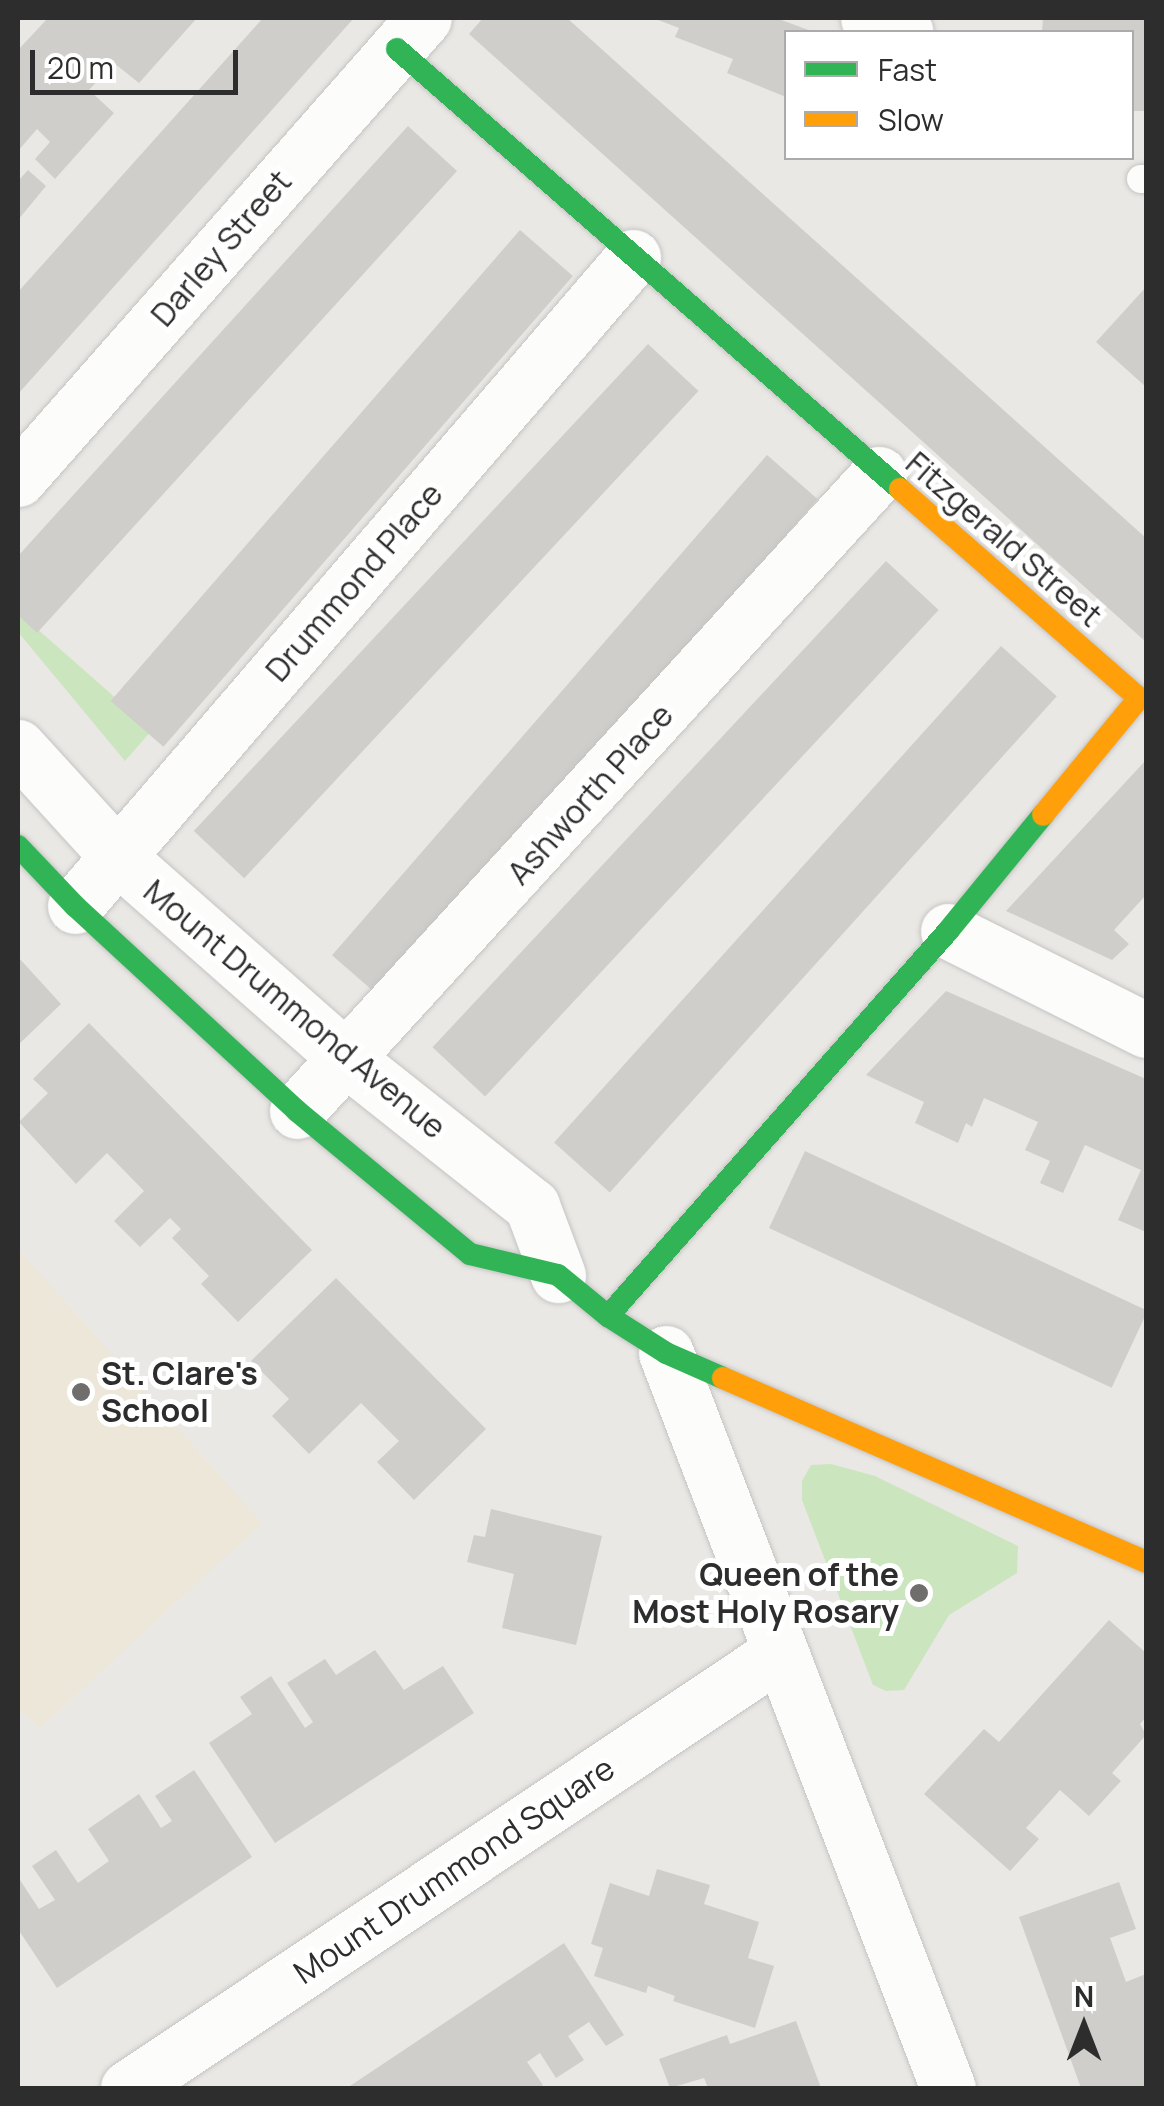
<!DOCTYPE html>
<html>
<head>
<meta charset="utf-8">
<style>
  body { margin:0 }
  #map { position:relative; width:1164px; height:2106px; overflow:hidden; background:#eae8e4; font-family:Manrope,sans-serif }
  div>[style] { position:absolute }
  .education>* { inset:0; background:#ede7d9 }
  .green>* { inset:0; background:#cbe5be }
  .building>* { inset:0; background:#cfceca; transform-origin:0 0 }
  .roads { filter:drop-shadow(0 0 2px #c4c4c4) drop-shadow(0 0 2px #c4c4c4) }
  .lane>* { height:28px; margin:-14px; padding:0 14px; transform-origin:14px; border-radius:14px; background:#fcfcfb }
  .street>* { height:55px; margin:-27.5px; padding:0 27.5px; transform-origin:27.5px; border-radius:27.5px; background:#fcfcfb }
  .fast>* { height:22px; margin:-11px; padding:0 11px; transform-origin:11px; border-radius:11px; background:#30b455 }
  .slow>* { height:22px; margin:-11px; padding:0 11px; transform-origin:11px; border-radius:11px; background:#ff9f0a }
  .dots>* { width:28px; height:28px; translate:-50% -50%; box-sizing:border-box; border:5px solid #fff; border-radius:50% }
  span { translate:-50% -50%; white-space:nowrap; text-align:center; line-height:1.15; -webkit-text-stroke:10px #fff; paint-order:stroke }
  .street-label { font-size:32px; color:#2d2d2d }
  .poi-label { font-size:32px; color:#2d2d2d; font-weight:700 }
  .left { translate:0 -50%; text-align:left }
  .right { translate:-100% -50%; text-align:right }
  .frame { position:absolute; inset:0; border:20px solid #2d2d2d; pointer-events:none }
  .legend { position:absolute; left:784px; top:30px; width:350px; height:130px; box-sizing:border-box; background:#fff; border:2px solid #ababab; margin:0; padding:12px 18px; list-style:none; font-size:30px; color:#2d2d2d }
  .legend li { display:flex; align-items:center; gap:20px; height:50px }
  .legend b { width:50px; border:2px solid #ababab }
  .north { position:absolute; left:1034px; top:1976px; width:100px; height:100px; -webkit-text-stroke:8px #fff; paint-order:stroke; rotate:0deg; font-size:28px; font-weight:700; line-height:40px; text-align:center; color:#2d2d2d }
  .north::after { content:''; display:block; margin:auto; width:35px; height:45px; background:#2d2d2d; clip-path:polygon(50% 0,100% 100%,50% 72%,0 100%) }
  .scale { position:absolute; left:30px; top:50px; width:208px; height:45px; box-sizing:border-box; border:5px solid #2d2d2d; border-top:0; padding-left:12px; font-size:30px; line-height:35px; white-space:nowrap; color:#2d2d2d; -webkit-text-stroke:8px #fff; paint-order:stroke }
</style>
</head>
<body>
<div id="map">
  <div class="education">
    <i style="clip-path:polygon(18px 1249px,262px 1523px,40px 1728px,18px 1708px)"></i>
  </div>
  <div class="green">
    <i style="clip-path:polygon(18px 612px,152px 730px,125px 761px,18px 632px)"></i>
    <i style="clip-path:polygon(831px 1464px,875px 1476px,1018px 1546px,1017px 1573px,949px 1615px,904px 1690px,886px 1691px,873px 1685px,802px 1500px,802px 1481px,811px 1465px)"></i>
  </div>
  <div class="building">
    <i style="clip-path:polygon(48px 18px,197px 18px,139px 83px,114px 63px,89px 90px,114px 113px,55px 179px,35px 159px,50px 142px,37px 129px,18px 151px,18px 50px)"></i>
    <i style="clip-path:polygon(263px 18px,354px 18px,18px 394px,18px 292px)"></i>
    <i style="clip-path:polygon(483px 18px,567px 18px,1146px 538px,1146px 642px,469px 34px)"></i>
    <i style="clip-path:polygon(653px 18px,776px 18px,814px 32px,786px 32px,786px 97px,727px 73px,733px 59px,675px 37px,679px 28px)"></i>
    <i style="clip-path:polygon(1043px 18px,1146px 18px,1146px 111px,1132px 111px,1132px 32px,1042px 32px)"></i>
    <i style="clip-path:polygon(408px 126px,457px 171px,37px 633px,18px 615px,18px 556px)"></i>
    <i style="clip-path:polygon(28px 170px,46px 186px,18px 220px,18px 181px)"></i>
    <i style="left:520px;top:230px;width:70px;height:624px;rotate:41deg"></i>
    <i style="clip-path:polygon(1146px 287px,1146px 387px,1096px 342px)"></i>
    <i style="left:648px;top:344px;width:69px;height:666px;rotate:43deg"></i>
    <i style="left:767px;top:455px;width:67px;height:663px;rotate:41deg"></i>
    <i style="left:886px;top:561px;width:72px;height:665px;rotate:43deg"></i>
    <i style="left:1001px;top:646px;width:75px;height:668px;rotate:42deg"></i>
    <i style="clip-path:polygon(1146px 760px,1146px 895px,1114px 930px,1129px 944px,1112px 960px,1006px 911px)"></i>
    <i style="clip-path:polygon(18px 957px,61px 1004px,18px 1045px)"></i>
    <i style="clip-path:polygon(946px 991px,1146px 1079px,1146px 1232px,1118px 1220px,1141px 1170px,1085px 1145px,1063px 1193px,1040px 1183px,1050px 1161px,1025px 1150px,1038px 1122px,984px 1098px,972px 1127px,966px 1123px,958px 1143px,915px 1123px,924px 1102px,866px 1075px)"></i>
    <i style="clip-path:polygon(89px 1023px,312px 1250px,238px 1322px,201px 1284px,209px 1276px,172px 1238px,181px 1229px,170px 1218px,140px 1247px,114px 1221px,144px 1191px,107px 1153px,76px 1184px,19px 1122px,48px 1093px,33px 1079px)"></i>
    <i style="left:805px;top:1151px;width:378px;height:85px;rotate:25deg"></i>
    <i style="clip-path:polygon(336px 1278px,486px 1429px,414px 1500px,377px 1462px,399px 1441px,361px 1403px,309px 1454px,272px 1416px,289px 1399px,251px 1361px)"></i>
    <i style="clip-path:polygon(491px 1509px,602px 1536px,576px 1645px,502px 1628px,514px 1574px,467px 1562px,474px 1535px,485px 1537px)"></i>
    <i style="clip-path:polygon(1109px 1620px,1146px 1653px,1146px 1717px,1140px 1724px,1146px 1735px,1112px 1773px,1121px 1781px,1089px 1816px,1060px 1790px,1026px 1828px,1039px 1839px,1010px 1871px,924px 1794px,984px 1729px,999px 1742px)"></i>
    <i style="clip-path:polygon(375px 1650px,404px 1690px,443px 1666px,474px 1713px,275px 1843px,209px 1743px,252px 1714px,240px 1697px,271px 1676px,305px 1728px,313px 1722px,287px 1683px,325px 1659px,336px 1675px)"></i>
    <i style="clip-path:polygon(194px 1770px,252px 1857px,57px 1988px,18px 1929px,18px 1877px,39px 1909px,55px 1900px,32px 1866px,56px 1850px,78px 1883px,109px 1861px,88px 1829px,139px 1794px,161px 1828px,172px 1821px,155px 1796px)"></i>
    <i style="clip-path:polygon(657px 1869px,710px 1885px,704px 1904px,759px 1922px,748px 1958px,774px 1966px,755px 2028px,673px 2001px,675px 1996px,648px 1986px,646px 1993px,594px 1976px,603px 1948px,591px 1944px,610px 1883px,649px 1896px)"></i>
    <i style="clip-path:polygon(1119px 1882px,1136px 1929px,1110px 1938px,1126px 1982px,1146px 1974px,1146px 2088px,1081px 2088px,1019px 1917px)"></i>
    <i style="clip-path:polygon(564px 1943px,624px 2035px,606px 2046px,589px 2022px,568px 2036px,584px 2060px,556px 2078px,540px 2053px,527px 2062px,543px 2085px,538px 2088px,347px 2088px)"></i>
    <i style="clip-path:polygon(796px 2021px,821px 2088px,708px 2088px,704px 2078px,670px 2088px,659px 2059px,727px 2035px,730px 2044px)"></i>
  </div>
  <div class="roads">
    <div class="lane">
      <i style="left:1141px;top:179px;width:5px"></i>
    </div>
    <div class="street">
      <i style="left:868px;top:18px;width:40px;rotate:20.2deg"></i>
      <i style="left:18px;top:479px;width:614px;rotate:-48.63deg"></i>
      <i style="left:18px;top:747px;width:149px;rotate:47.7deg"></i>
      <i style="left:118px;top:857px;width:307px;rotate:41.4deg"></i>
      <i style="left:348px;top:1060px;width:235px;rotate:38.4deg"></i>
      <i style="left:532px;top:1206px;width:74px;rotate:69.4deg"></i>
      <i style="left:75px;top:906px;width:856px;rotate:-49.31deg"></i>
      <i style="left:948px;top:931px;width:221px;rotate:26.6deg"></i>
      <i style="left:297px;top:1111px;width:863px;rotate:-47.58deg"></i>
      <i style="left:666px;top:1353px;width:787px;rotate:69.01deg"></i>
      <i style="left:128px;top:2088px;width:784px;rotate:-33.77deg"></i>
    </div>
    <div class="fast">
      <i style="left:397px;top:49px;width:668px;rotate:41.18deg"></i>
      <i style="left:18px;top:846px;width:83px;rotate:46.5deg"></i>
      <i style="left:75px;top:906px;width:302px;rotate:42.7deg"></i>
      <i style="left:297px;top:1111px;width:224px;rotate:39.6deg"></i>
      <i style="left:470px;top:1254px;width:90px;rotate:13.4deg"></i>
      <i style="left:558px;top:1275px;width:65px;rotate:39.4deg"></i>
      <i style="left:608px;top:1316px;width:69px;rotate:32.5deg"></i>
      <i style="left:666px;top:1353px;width:62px;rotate:23.7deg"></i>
      <i style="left:608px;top:1316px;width:514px;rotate:-48.55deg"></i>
      <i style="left:948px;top:931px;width:150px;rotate:-50.7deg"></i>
    </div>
    <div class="slow">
      <i style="left:900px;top:489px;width:317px;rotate:41.2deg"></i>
      <i style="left:1139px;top:698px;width:151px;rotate:129.4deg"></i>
      <i style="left:723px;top:1378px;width:461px;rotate:23.5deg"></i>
    </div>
  </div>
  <div class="dots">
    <i style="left:81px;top:1392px;background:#6f6e6d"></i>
    <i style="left:919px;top:1593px;background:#6f6e6d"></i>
  </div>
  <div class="street-label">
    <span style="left:221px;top:248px;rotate:-49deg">Darley Street</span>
    <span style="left:1004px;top:539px;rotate:41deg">Fitzgerald Street</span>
    <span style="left:354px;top:582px;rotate:-49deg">Drummond Place</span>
    <span style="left:590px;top:794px;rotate:-48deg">Ashworth Place</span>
    <span style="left:295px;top:1009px;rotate:40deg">Mount Drummond Avenue</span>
    <span style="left:454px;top:1870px;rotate:-34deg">Mount Drummond Square</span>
  </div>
  <div class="poi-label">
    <span class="left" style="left:101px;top:1392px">St. Clare's<br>School</span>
    <span class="right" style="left:899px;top:1593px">Queen of the<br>Most Holy Rosary</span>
  </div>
  <div class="frame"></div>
  <ul class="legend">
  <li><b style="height:12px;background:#30b455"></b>Fast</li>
  <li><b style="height:12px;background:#ff9f0a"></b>Slow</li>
  </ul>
  <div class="north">N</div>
  <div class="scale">20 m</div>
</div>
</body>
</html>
